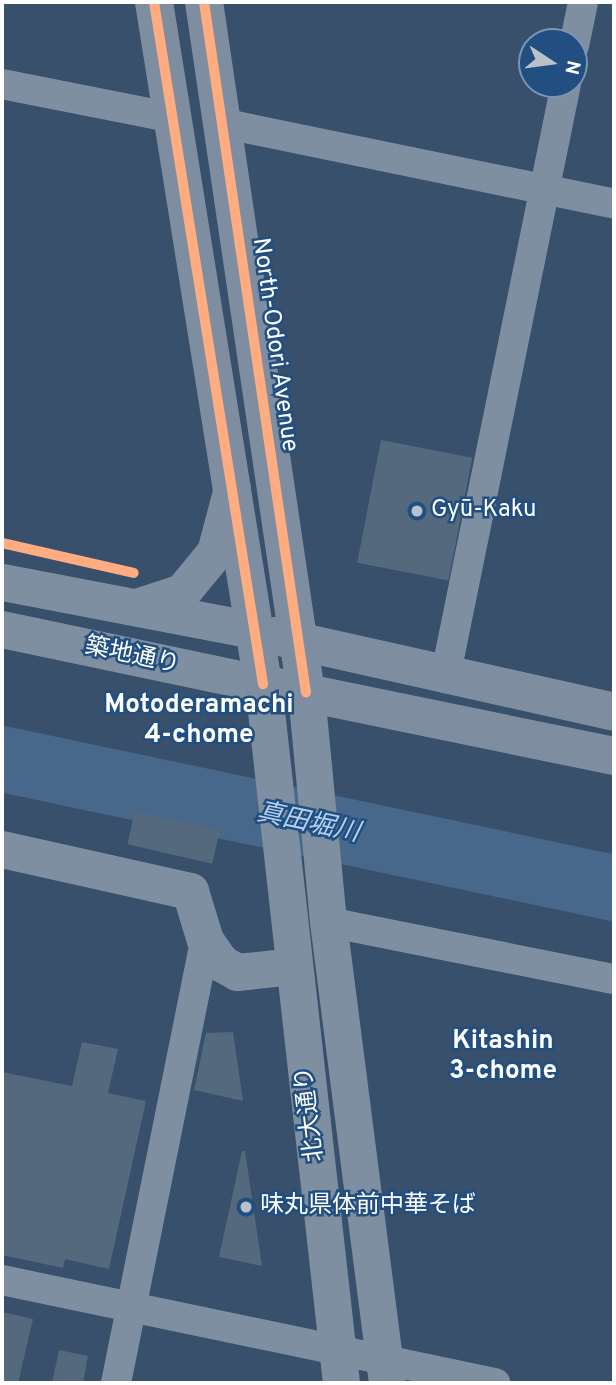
<!DOCTYPE html>
<html>
<head>
<meta charset="utf-8">
<style>
  body { margin:0 }
  #map { position:relative; width:616px; height:1385px; overflow:hidden; background:#38506b; font-family:Overpass,"Noto Sans JP",sans-serif }
  div>[style] { position:absolute }
  .river>* { height:66px; margin:-33px; padding:0 33px; transform-origin:33px; border-radius:33px; background:#48688b }
  .building>* { inset:0; background:#55697e; transform-origin:0 0 }
  .minor>* { height:30px; margin:-15px; padding:0 15px; transform-origin:15px; border-radius:15px; background:#7e8fa1 }
  .tertiary>* { height:37px; margin:-18.5px; padding:0 18.5px; transform-origin:18.5px; border-radius:18.5px; background:#7e8fa1 }
  .trunk>* { height:38px; margin:-19px; padding:0 19px; transform-origin:19px; border-radius:19px; background:#7e8ea0 }
  .cycleway>* { height:10px; margin:-5px; padding:0 5px; transform-origin:5px; border-radius:5px; background:#ffac80 }
  .dots>* { width:19px; height:19px; translate:-50% -50%; box-sizing:border-box; border:4px solid #224f81; border-radius:50% }
  span { translate:-50% -50%; white-space:nowrap; text-align:center; line-height:1.15; -webkit-text-stroke:5px #224f81; paint-order:stroke }
  .street-label { font-size:24px; color:#fff }
  .poi-label { font-size:24px; color:#fff }
  .left { translate:0 -50%; text-align:left }
  .neighbourhood-label { font-size:26px; color:#fff; font-weight:700 }
  .water-label { font-size:26px; color:#b4d1ef; font-style:italic }
  .frame { position:absolute; inset:0; border:4px solid #fff; pointer-events:none }
  .north { position:absolute; left:518px; top:28px; width:70px; height:70px; box-sizing:border-box; background:#224f81; border:2px solid #7a95b3; border-radius:50%; rotate:103deg; font-size:19px; font-weight:700; line-height:28px; text-align:center; color:#fff }
  .north::after { content:''; display:block; margin:auto; width:24px; height:32px; background:#b9c2cb; clip-path:polygon(50% 0,100% 100%,50% 72%,0 100%) }
</style>
</head>
<body>
<div id="map">
  <div class="river">
    <i style="left:2px;top:759px;width:625px;rotate:11.9deg"></i>
  </div>
  <div class="building">
    <i style="left:381px;top:440px;width:93px;height:125px;rotate:11deg"></i>
    <i style="left:135px;top:811px;width:87px;height:34px;rotate:13deg"></i>
    <i style="clip-path:polygon(233px 1032px,243px 1101px,194px 1090px,206px 1033px)"></i>
    <i style="clip-path:polygon(82px 1042px,118px 1049px,108px 1093px,146px 1101px,109px 1269px,65px 1259px,63px 1268px,2px 1255px,2px 1072px,72px 1086px)"></i>
    <i style="clip-path:polygon(242px 1151px,245px 1151px,262px 1266px,219px 1257px)"></i>
    <i style="clip-path:polygon(2px 1312px,33px 1319px,18px 1383px,2px 1383px)"></i>
    <i style="clip-path:polygon(59px 1350px,88px 1356px,83px 1383px,52px 1383px)"></i>
  </div>
  <div class="minor">
    <i style="left:574px;top:46px;width:45px;rotate:-78.4deg"></i>
    <i style="left:2px;top:84px;width:170px;rotate:11.2deg"></i>
    <i style="left:221px;top:123px;width:401px;rotate:11.6deg"></i>
    <i style="left:445px;top:678px;width:606px;rotate:-78.49deg"></i>
    <i style="left:328px;top:922px;width:292px;rotate:11.3deg"></i>
    <i style="left:2px;top:1280px;width:504px;rotate:11.8deg"></i>
    <i style="left:116px;top:1383px;width:452px;rotate:-78.6deg"></i>
  </div>
  <div class="tertiary">
    <i style="left:2px;top:582px;width:256px;rotate:10.8deg"></i>
    <i style="left:136px;top:607px;width:48px;rotate:-18.1deg"></i>
    <i style="left:182px;top:592px;width:52px;rotate:-50.5deg"></i>
    <i style="left:215px;top:552px;width:66px;rotate:-75.1deg"></i>
    <i style="left:2px;top:629px;width:267px;rotate:11.9deg"></i>
    <i style="left:263px;top:684px;width:703px;rotate:83.63deg"></i>
    <i style="left:306px;top:693px;width:230px;rotate:84.5deg"></i>
    <i style="left:328px;top:922px;width:465px;rotate:82.7deg"></i>
    <i style="left:2px;top:849px;width:193px;rotate:12.6deg"></i>
    <i style="left:190px;top:891px;width:51px;rotate:73deg"></i>
    <i style="left:205px;top:940px;width:28px;rotate:55deg"></i>
    <i style="left:221px;top:963px;width:18px;rotate:29deg"></i>
    <i style="left:237px;top:972px;width:56px;rotate:-6.1deg"></i>
  </div>
  <div class="trunk">
    <i style="left:154px;top:2px;width:691px;rotate:80.92deg"></i>
    <i style="left:263px;top:684px;width:358px;rotate:11.6deg"></i>
    <i style="left:204px;top:2px;width:698px;rotate:81.6deg"></i>
    <i style="left:275px;top:636px;width:347px;rotate:12.6deg"></i>
  </div>
  <div class="cycleway">
    <i style="left:154px;top:2px;width:691px;rotate:80.92deg"></i>
    <i style="left:204px;top:2px;width:698px;rotate:81.6deg"></i>
    <i style="left:2px;top:543px;width:135px;rotate:12.8deg"></i>
  </div>
  <div class="dots">
    <i style="left:417px;top:511px;background:#b9c2cb"></i>
    <i style="left:246px;top:1207px;background:#b9c2cb"></i>
  </div>
  <div class="street-label">
    <span style="left:274px;top:345px;rotate:82deg">North-Odori Avenue</span>
    <span style="left:132px;top:657px;rotate:12deg">築地通り</span>
    <span style="left:311px;top:1114px;rotate:-97deg">北大通り</span>
  </div>
  <div class="poi-label">
    <span class="left" style="left:431px;top:511px">Gyū-Kaku</span>
    <span class="left" style="left:260px;top:1207px">味丸県体前中華そば</span>
  </div>
  <div class="neighbourhood-label">
    <span style="left:199px;top:721px">Motoderamachi<br>4-chome</span>
    <span style="left:503px;top:1057px">Kitashin<br>3-chome</span>
  </div>
  <div class="water-label">
    <span style="left:308px;top:824px;rotate:12deg">真田堀川</span>
  </div>
  <div class="frame"></div>
  <div class="north">N</div>
</div>
</body>
</html>
